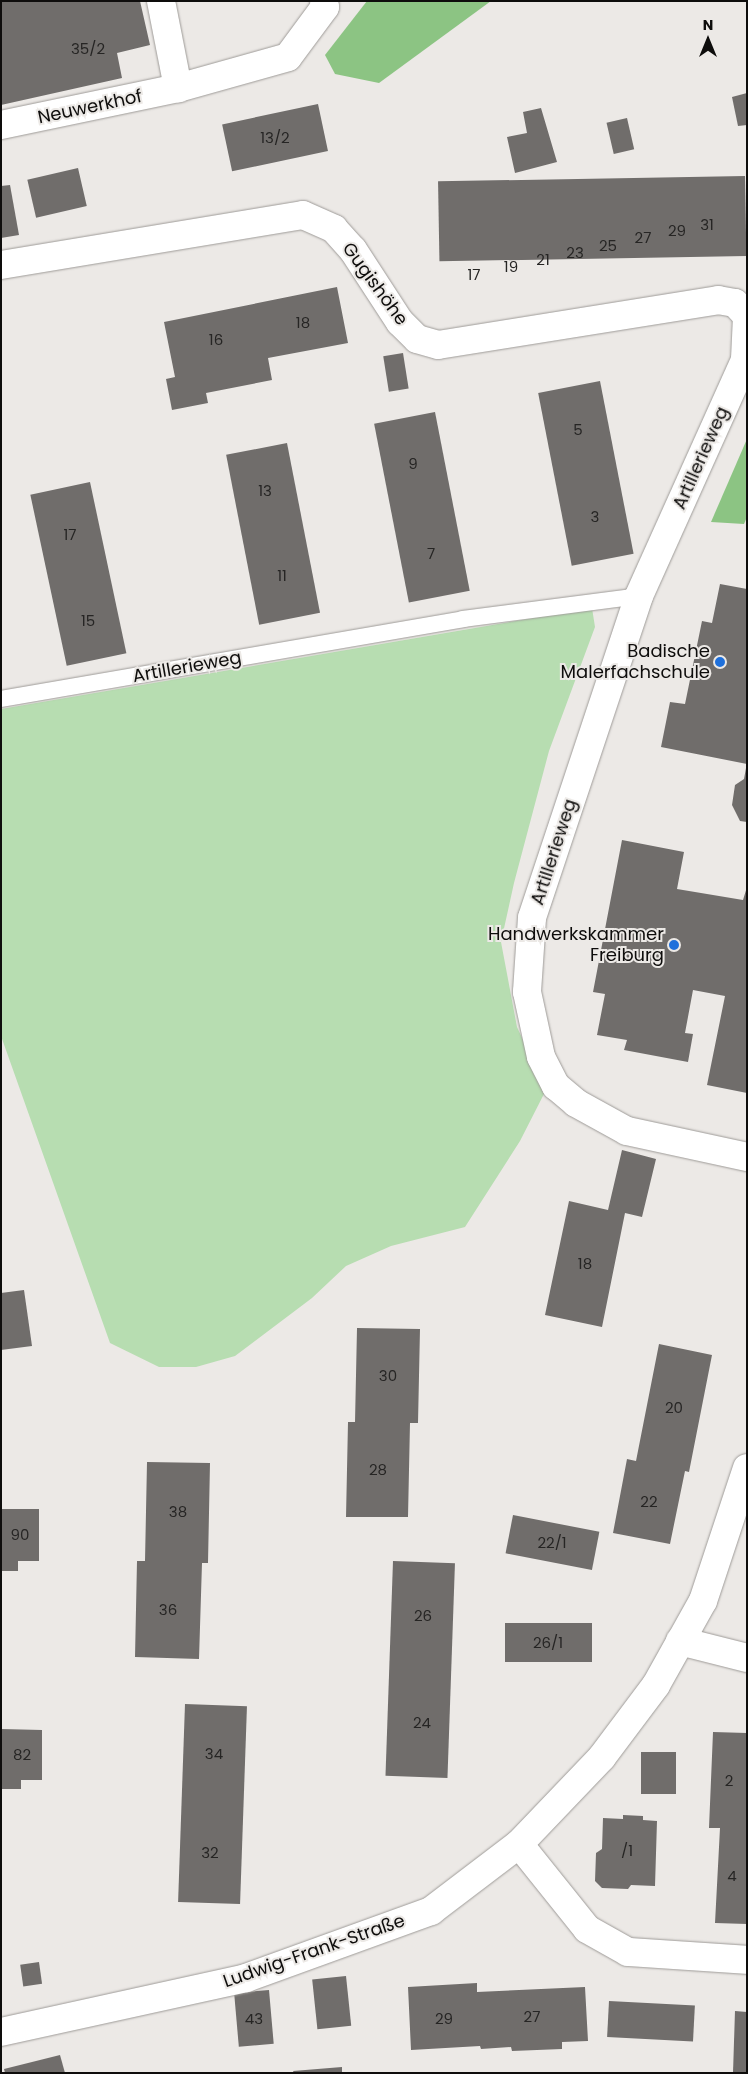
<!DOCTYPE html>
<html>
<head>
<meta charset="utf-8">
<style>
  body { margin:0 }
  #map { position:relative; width:748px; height:2074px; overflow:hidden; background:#ece9e6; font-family:Poppins,sans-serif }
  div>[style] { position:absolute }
  .green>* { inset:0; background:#b7ddb1 }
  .forest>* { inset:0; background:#8cc483 }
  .building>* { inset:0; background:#706d6b; transform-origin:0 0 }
  .roads { filter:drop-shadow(0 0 1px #9e9b98) drop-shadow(0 0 1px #9e9b98) }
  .service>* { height:16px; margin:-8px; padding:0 8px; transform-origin:8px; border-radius:8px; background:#fff }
  .minor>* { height:28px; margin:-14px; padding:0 14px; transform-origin:14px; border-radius:14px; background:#fff }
  .dots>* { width:14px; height:14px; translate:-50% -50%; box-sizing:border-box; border:2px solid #ece9e6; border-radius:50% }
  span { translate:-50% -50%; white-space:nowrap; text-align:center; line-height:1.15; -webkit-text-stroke:4px #ece9e6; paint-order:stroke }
  .number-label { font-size:15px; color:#262524 }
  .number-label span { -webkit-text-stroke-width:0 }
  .street-label { font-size:18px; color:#0e0d0c }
  .poi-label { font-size:18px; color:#0e0d0c }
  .right { translate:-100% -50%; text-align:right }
  .frame { position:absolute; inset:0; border:2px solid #0e0d0c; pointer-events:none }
  .north { position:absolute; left:683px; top:15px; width:50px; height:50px; -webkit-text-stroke:4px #ece9e6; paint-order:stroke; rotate:0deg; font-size:14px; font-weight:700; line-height:20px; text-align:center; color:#0e0d0c }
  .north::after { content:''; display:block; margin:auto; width:18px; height:22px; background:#0e0d0c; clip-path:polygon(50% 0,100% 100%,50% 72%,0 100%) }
</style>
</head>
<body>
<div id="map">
  <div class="green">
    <i style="clip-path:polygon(592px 608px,595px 627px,549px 751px,514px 883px,501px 942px,517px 1027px,546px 1090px,520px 1141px,465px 1227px,391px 1246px,346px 1266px,312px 1298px,235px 1356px,196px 1367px,159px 1367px,110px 1343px,1px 1036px,1px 709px)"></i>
  </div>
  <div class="forest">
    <i style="clip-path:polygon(367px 1px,491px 1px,379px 83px,335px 74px,325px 55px)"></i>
    <i style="clip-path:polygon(747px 439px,747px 517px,744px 524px,711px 522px)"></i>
  </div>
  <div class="building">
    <i style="clip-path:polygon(1px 1px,140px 1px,150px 45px,117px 53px,122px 78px,1px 105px)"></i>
    <i style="clip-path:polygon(747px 93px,747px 125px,738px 126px,732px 97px)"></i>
    <i style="left:318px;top:104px;width:48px;height:98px;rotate:78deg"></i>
    <i style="clip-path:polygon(541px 108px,557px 162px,515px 173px,507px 137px,527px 133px,523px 112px)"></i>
    <i style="left:627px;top:118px;width:32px;height:21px;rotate:77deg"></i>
    <i style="left:78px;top:168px;width:39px;height:52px;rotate:77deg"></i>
    <i style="left:745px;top:176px;width:80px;height:307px;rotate:89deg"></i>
    <i style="clip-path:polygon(10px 185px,19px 235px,1px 238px,1px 186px)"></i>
    <i style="clip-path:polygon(337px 287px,348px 343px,268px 358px,272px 380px,206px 393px,208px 403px,172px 410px,166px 379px,175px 377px,164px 322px)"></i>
    <i style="left:403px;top:353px;width:36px;height:20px;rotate:81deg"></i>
    <i style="left:600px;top:381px;width:176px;height:63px;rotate:79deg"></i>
    <i style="left:435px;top:412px;width:182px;height:62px;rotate:79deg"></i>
    <i style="left:287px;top:443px;width:173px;height:62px;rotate:79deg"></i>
    <i style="left:90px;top:482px;width:175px;height:61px;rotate:78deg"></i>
    <i style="clip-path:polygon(720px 584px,747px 589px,747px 764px,661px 747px,670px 702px,685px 704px,702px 621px,712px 623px)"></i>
    <i style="clip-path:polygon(746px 768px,747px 768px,747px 822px,740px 821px,732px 805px,735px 785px,744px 779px)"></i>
    <i style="clip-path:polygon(622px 840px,684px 852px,677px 889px,743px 900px,747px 887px,747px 1093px,707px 1085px,725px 996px,693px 990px,685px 1033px,693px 1034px,688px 1062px,624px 1050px,627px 1040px,597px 1035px,605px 994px,593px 992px)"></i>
    <i style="clip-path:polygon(622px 1150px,656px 1159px,642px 1217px,625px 1213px,602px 1327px,545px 1315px,569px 1201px,608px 1210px)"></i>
    <i style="clip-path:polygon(24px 1290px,32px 1346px,1px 1350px,1px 1293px)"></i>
    <i style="clip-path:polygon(357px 1328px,420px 1329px,418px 1423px,410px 1423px,408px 1517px,346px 1517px,348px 1422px,355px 1422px)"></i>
    <i style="clip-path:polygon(659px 1344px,712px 1355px,689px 1472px,685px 1471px,670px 1544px,613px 1533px,627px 1459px,636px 1461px)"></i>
    <i style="clip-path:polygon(147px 1462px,210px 1463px,208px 1563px,202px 1563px,199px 1659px,135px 1657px,137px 1561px,145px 1561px)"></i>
    <i style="clip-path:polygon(1px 1509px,39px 1509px,39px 1561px,18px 1561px,18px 1571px,1px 1571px)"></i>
    <i style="left:513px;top:1515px;width:88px;height:39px;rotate:11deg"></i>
    <i style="left:393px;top:1561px;width:62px;height:215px;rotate:2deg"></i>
    <i style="left:505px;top:1623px;width:87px;height:39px"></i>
    <i style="left:185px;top:1704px;width:62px;height:198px;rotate:2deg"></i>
    <i style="clip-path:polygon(1px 1729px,42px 1730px,42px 1780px,21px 1780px,21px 1789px,1px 1789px)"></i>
    <i style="clip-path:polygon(713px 1732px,747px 1733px,747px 1924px,715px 1923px,720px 1828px,709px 1828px)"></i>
    <i style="left:641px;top:1752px;width:35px;height:42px"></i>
    <i style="clip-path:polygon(623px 1815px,643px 1816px,643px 1820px,657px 1821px,655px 1886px,631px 1885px,628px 1889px,602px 1888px,595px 1881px,596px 1853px,602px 1849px,603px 1818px,623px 1819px)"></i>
    <i style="left:39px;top:1962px;width:22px;height:19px;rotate:82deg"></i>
    <i style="left:346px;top:1976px;width:50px;height:34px;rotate:84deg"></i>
    <i style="clip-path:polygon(477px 1983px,477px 1992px,585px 1987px,588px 2041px,562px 2042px,562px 2049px,512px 2051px,511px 2047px,481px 2049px,480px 2046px,411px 2050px,408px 1987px)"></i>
    <i style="left:269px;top:1990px;width:54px;height:35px;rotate:85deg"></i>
    <i style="left:609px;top:2001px;width:86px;height:36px;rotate:3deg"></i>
    <i style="clip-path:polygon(735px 2011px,747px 2012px,747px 2073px,733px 2073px)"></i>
    <i style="clip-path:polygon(60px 2055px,65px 2073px,5px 2073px,4px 2069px)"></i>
    <i style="clip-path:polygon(342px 2067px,342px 2073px,294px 2073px,293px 2071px)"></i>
  </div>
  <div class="roads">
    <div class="service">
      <i style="left:1px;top:699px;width:469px;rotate:-9.8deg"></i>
      <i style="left:463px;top:619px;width:177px;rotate:-7.4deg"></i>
    </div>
    <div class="minor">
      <i style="left:161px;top:1px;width:89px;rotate:78.9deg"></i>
      <i style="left:1px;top:125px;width:181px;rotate:-11.8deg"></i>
      <i style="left:178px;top:88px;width:114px;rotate:-15.7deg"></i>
      <i style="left:288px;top:57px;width:62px;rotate:-53.5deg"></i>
      <i style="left:325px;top:7px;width:6px;rotate:-99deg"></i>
      <i style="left:1px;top:265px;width:306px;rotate:-9.4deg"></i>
      <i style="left:303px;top:215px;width:34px;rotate:24deg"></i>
      <i style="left:334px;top:229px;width:28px;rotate:48deg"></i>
      <i style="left:353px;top:250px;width:86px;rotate:56.9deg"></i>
      <i style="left:400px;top:322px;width:24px;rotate:45deg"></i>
      <i style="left:417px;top:339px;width:22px;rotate:16deg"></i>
      <i style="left:438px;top:345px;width:284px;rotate:-9.1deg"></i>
      <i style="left:718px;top:300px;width:17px;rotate:10deg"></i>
      <i style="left:735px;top:303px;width:18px;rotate:47deg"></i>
      <i style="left:747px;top:317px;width:43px;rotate:92.7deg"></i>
      <i style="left:745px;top:360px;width:259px;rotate:114.2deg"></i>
      <i style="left:639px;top:596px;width:339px;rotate:108.4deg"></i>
      <i style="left:532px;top:918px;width:74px;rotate:93.9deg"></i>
      <i style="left:527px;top:992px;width:66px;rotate:77.8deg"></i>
      <i style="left:541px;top:1057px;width:33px;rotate:63deg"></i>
      <i style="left:556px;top:1086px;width:26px;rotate:40deg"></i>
      <i style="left:576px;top:1103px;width:58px;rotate:28.8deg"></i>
      <i style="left:627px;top:1131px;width:123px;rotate:12.2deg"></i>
      <i style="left:680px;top:1641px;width:69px;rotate:14.2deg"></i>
      <i style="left:519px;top:1844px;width:109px;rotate:51.3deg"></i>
      <i style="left:587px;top:1929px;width:47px;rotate:29.3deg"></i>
      <i style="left:628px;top:1952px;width:119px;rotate:3.8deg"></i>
      <i style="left:1px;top:2032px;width:251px;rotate:-12.4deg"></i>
      <i style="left:246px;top:1978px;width:197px;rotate:-19.9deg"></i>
      <i style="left:431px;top:1911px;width:111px;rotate:-37.3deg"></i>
      <i style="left:519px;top:1844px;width:120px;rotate:-46.3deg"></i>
      <i style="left:602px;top:1757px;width:90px;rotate:-53.1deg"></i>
      <i style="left:656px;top:1685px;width:96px;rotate:-60.8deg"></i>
      <i style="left:703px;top:1601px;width:140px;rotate:-71.7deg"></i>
    </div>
  </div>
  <div class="dots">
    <i style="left:720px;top:662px;background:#1f70db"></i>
    <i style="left:674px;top:945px;background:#1f70db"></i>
  </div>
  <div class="number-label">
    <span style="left:88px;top:49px">35/2</span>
    <span style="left:275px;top:138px">13/2</span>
    <span style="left:707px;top:225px">31</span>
    <span style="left:677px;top:231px">29</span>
    <span style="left:643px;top:238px">27</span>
    <span style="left:608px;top:246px">25</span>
    <span style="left:575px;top:253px">23</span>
    <span style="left:543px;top:260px">21</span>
    <span style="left:511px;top:267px">19</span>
    <span style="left:474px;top:275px">17</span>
    <span style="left:303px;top:323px">18</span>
    <span style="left:216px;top:340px">16</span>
    <span style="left:578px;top:430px">5</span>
    <span style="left:413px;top:464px">9</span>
    <span style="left:265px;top:491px">13</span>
    <span style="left:595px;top:517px">3</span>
    <span style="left:70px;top:535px">17</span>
    <span style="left:431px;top:554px">7</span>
    <span style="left:282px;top:576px">11</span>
    <span style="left:88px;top:621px">15</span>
    <span style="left:585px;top:1264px">18</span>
    <span style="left:388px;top:1376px">30</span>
    <span style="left:674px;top:1408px">20</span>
    <span style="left:378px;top:1470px">28</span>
    <span style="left:649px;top:1502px">22</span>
    <span style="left:178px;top:1512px">38</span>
    <span style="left:20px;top:1535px">90</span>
    <span style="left:552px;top:1543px">22/1</span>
    <span style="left:168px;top:1610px">36</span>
    <span style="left:423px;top:1616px">26</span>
    <span style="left:548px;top:1643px">26/1</span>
    <span style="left:422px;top:1723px">24</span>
    <span style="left:214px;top:1754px">34</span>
    <span style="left:22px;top:1755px">82</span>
    <span style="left:729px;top:1781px">2</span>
    <span style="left:627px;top:1851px">/1</span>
    <span style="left:210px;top:1853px">32</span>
    <span style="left:732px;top:1876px">4</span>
    <span style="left:532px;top:2017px">27</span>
    <span style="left:254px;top:2019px">43</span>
    <span style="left:444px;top:2019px">29</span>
  </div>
  <div class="street-label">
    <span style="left:90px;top:107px;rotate:-12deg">Neuwerkhof</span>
    <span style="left:375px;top:284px;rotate:54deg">Gugishöhe</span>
    <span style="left:701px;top:458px;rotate:-66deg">Artillerieweg</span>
    <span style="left:187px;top:667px;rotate:-10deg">Artillerieweg</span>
    <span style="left:554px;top:852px;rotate:-72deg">Artillerieweg</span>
    <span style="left:314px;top:1951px;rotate:-19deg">Ludwig-Frank-Straße</span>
  </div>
  <div class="poi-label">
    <span class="right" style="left:710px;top:662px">Badische<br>Malerfachschule</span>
    <span class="right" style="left:664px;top:945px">Handwerkskammer<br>Freiburg</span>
  </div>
  <div class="frame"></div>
  <div class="north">N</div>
</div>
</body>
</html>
